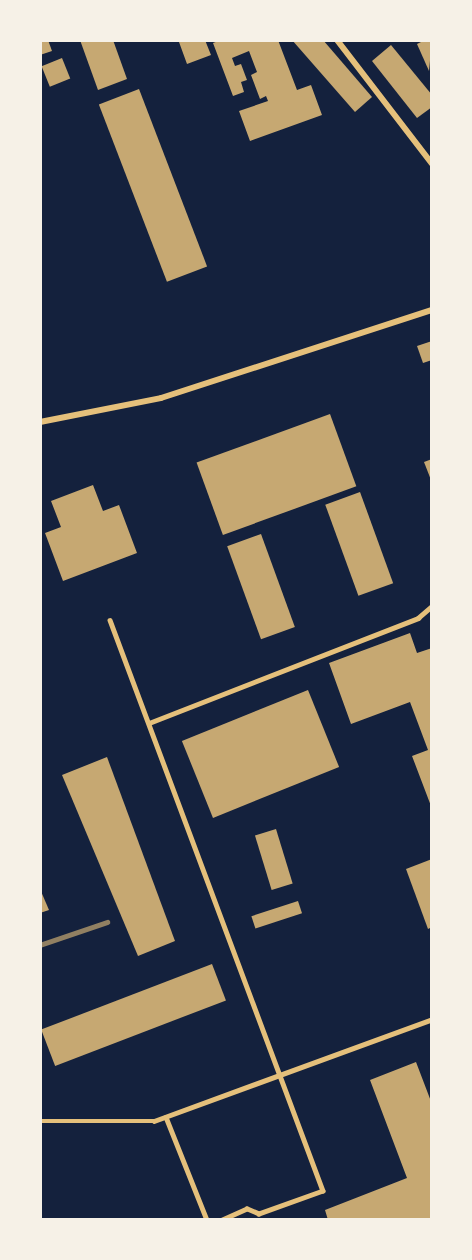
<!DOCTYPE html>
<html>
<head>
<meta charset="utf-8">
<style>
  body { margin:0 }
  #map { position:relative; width:472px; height:1260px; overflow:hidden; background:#14213d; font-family:"Sofia Sans Condensed",sans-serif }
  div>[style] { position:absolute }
  .building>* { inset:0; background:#c6a872; transform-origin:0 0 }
  .service>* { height:4.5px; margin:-2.25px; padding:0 2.25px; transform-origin:2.25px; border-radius:2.25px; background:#e5c07b }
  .minor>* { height:6px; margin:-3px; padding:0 3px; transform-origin:3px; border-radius:3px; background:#e5c07b }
  .rail>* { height:4.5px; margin:-2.25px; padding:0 2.25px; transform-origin:2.25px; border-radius:2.25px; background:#918062 }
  span { translate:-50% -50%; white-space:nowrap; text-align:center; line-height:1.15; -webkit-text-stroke:4.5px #f6f1e7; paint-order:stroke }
  .frame { position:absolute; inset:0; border:42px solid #f6f1e7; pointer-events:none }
</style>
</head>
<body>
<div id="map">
  <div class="building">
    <i style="clip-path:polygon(40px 40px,48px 40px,52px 51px,40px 55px)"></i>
    <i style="clip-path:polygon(80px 40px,113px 40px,127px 79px,98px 90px)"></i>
    <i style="clip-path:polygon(174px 40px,205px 40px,211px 55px,187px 64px,179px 42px)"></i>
    <i style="clip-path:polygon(221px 40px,278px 40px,297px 90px,311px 85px,322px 115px,250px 141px,239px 111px,268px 101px,266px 96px,260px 99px,251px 75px,257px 72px,249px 51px,232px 58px,235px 66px,241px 64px,247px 80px,241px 82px,244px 92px,233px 96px,213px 43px)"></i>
    <i style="clip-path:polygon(292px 40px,323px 40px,372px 97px,355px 112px)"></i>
    <i style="clip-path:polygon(425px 40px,432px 40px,429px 71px,417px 44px)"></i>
    <i style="clip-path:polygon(391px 45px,432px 95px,432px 107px,417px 118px,372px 61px)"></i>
    <i style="left:62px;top:58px;width:22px;height:22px;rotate:68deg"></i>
    <i style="left:139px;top:89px;width:190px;height:43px;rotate:69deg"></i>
    <i style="clip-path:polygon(432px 341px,432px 360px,423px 363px,417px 346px)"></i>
    <i style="left:330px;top:414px;width:77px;height:142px;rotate:70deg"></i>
    <i style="clip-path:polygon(432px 459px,432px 480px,431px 480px,424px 462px)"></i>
    <i style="clip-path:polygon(93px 485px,103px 511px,119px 505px,137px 553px,63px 581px,45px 533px,61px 527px,51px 501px)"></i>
    <i style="left:360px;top:492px;width:97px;height:37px;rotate:70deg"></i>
    <i style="left:261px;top:534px;width:99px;height:36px;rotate:70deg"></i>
    <i style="clip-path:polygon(410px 633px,417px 653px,432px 648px,431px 806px,412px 756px,428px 750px,410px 702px,351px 724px,329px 663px)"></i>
    <i style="left:308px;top:690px;width:83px;height:136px;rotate:68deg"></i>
    <i style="clip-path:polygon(107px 757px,175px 941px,138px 956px,62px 775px)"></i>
    <i style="left:276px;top:829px;width:57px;height:22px;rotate:73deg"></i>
    <i style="clip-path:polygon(432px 859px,432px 927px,428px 929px,406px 869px)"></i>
    <i style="clip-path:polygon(40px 889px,49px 910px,40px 913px)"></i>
    <i style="left:298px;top:901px;width:13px;height:49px;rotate:72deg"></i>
    <i style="left:212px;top:964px;width:39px;height:183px;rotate:69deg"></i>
    <i style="clip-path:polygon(416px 1062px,432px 1104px,432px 1220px,328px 1220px,325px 1210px,407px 1178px,370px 1080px)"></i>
  </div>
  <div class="service">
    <i style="left:110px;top:620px;width:609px;rotate:69.54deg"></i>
    <i style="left:323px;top:1191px;width:68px;rotate:160.2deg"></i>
    <i style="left:259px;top:1214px;width:13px;rotate:-157deg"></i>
    <i style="left:247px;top:1209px;width:27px;rotate:156deg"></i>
    <i style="left:149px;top:723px;width:289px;rotate:-21.3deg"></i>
    <i style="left:418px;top:618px;width:18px;rotate:-41deg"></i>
    <i style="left:166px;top:1117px;width:111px;rotate:68.3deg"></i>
    <i style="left:40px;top:1121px;width:114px"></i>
    <i style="left:154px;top:1121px;width:296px;rotate:-20.1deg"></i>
  </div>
  <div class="minor">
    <i style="left:337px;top:40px;width:156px;rotate:52.5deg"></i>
    <i style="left:40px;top:422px;width:123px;rotate:-11.2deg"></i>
    <i style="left:161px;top:398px;width:285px;rotate:-18deg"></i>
  </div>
  <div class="rail">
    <i style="left:40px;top:945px;width:71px;rotate:-18.9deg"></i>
  </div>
  <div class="frame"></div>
</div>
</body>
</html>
